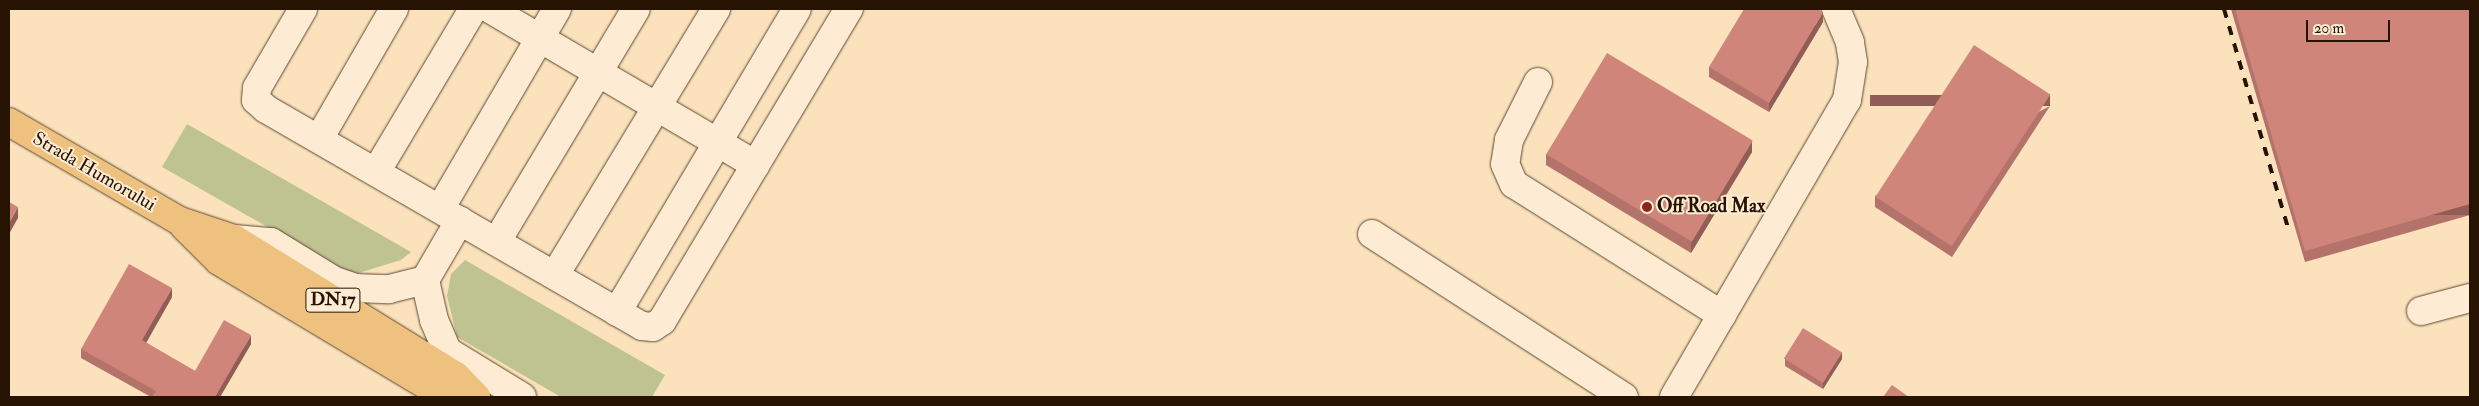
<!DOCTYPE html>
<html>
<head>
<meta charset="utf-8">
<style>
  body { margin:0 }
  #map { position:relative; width:2479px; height:406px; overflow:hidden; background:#fce2bc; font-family:"IM FELL Double Pica",serif }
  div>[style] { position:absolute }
  .green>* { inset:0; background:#bec391 }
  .roads { filter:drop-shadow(0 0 1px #5c4730) drop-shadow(0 0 1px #5c4730) }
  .minor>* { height:28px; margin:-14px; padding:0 14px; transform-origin:14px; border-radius:14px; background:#fdecd3 }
  .major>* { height:28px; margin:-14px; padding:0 14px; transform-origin:14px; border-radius:14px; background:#eec17e }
  .rail>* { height:4px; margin-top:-2px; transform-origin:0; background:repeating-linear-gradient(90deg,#261301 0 9px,transparent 0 18px) }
  .wall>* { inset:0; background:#b3726a }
  .shaded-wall>* { inset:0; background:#925d56; transform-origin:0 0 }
  .building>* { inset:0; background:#d0857b; transform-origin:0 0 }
  .dots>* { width:14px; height:14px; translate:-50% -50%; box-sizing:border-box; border:2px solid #fdecd3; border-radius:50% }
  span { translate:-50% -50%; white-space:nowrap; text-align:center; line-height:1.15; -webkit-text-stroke:4px #fdecd3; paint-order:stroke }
  .shield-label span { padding:1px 4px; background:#fdecd3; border:1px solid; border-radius:4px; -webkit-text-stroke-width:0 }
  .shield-label { font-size:18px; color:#261301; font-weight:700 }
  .street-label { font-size:19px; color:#261301 }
  .poi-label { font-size:19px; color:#261301; font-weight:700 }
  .left { translate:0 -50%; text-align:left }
  .frame { position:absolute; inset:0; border:10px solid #261301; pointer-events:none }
  .scale { position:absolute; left:2306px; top:20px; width:84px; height:22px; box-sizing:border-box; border:2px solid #261301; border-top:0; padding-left:6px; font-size:15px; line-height:18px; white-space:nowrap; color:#261301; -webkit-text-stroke:4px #fdecd3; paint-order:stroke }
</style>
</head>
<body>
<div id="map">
  <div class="green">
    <i style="clip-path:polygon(187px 124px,411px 252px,401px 260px,352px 275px,162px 167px)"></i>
    <i style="clip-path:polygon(465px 260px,665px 375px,652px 397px,561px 397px,457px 337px,447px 296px,451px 274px)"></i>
  </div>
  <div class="roads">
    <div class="minor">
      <i style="left:303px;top:9px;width:91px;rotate:120.2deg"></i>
      <i style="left:257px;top:88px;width:12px;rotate:95deg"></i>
      <i style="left:256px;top:100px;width:13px;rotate:42deg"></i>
      <i style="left:266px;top:109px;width:434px;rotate:30deg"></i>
      <i style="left:642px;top:326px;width:11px;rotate:5deg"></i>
      <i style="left:653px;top:327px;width:11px;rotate:-34deg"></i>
      <i style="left:662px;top:321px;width:364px;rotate:-59.1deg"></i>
      <i style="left:490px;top:9px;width:308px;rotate:30.4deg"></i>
      <i style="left:1538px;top:82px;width:65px;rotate:116.6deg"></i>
      <i style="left:1509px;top:140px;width:24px;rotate:99deg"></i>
      <i style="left:1505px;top:164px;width:22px;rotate:66deg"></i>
      <i style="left:1514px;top:184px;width:246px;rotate:32.2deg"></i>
      <i style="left:319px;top:139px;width:150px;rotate:-60deg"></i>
      <i style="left:376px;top:172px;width:190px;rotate:-59.2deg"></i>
      <i style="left:440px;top:209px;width:232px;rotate:-59.7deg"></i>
      <i style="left:1372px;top:234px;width:300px;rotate:32.9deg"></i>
      <i style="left:234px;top:239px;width:37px;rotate:5deg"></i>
      <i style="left:271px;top:242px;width:75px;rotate:31.4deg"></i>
      <i style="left:335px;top:281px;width:21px;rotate:19deg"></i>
      <i style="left:355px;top:288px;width:34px;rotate:2deg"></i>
      <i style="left:389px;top:289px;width:37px;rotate:-14deg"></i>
      <i style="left:425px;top:280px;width:41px;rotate:77.3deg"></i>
      <i style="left:434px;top:320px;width:34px;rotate:67deg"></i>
      <i style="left:447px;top:351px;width:88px;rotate:31.5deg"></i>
      <i style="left:497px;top:241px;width:270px;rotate:-59.1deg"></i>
      <i style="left:555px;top:275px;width:311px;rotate:-58.8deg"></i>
      <i style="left:425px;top:280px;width:69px;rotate:-59.7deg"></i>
      <i style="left:2421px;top:311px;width:51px;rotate:-14.9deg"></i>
      <i style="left:617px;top:312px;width:352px;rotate:-59.3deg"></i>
      <i style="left:1674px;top:397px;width:344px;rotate:-59.8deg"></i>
      <i style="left:1847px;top:100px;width:38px;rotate:-81deg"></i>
      <i style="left:1853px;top:62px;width:20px;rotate:-99deg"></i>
      <i style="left:1850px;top:42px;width:36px;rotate:-113deg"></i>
    </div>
    <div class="major">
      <i style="left:9px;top:122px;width:198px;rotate:30.1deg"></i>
      <i style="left:180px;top:221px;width:57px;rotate:18.4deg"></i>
      <i style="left:234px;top:239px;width:261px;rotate:31.7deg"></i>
      <i style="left:456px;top:376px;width:29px;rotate:46deg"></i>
      <i style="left:184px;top:226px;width:49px;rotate:45deg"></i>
      <i style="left:219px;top:261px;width:265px;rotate:30.9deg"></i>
    </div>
  </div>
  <div class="rail">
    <i style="left:2224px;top:9px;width:231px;rotate:73.7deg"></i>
  </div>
  <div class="wall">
    <i style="clip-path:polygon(2231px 9px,2470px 9px,2470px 215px,2305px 262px)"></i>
    <i style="clip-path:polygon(1823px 22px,1769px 112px,1709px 77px,1709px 67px)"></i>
    <i style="clip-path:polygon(2050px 106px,1952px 257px,1875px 207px,1875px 196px)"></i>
    <i style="clip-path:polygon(1752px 152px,1691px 253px,1546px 165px,1546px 154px)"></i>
    <i style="clip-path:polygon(172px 297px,146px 343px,195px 371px,251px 344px,220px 397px,151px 397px,81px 358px,81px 349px)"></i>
    <i style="clip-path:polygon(1785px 359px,1842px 359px,1823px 389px,1785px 366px)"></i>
  </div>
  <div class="shaded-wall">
    <i style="clip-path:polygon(1823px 12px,1823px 22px,1769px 112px,1769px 103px)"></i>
    <i style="left:2050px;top:95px;width:11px;height:180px;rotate:90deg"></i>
    <i style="clip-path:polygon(1752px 141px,1752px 152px,1691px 253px,1691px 242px)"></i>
    <i style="left:2470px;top:204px;width:11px;height:172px;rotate:90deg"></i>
    <i style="clip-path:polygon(18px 207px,18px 218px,9px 234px,9px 223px)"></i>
    <i style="clip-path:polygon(172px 288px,172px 297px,142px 350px,142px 340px)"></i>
    <i style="clip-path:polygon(251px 335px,251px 344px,220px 397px,215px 397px)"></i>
    <i style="clip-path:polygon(1842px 352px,1842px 359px,1823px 389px,1823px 382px)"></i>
  </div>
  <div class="building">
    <i style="clip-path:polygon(1744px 9px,1817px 9px,1823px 12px,1769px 103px,1709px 67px)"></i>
    <i style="clip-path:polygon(2235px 9px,2470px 9px,2470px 204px,2305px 251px)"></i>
    <i style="left:1974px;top:45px;width:91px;height:181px;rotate:33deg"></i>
    <i style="left:1607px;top:53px;width:170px;height:118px;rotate:31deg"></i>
    <i style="clip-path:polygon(9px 202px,18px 207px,9px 223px)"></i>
    <i style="clip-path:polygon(129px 264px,172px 288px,142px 340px,195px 371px,224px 320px,251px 335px,215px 397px,152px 397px,156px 391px,81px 349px)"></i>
    <i style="left:1803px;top:328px;width:46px;height:36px;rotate:32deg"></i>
    <i style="clip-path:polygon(1892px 385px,1909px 397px,1883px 397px)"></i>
  </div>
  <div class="dots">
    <i style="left:1647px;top:207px;background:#8f2418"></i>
  </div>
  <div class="shield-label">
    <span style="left:333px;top:300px">DN17</span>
  </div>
  <div class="street-label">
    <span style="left:94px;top:172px;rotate:30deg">Strada Humorului</span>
  </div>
  <div class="poi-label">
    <span class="left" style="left:1657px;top:207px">Off Road Max</span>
  </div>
  <div class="frame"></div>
  <div class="scale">20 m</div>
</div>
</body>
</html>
